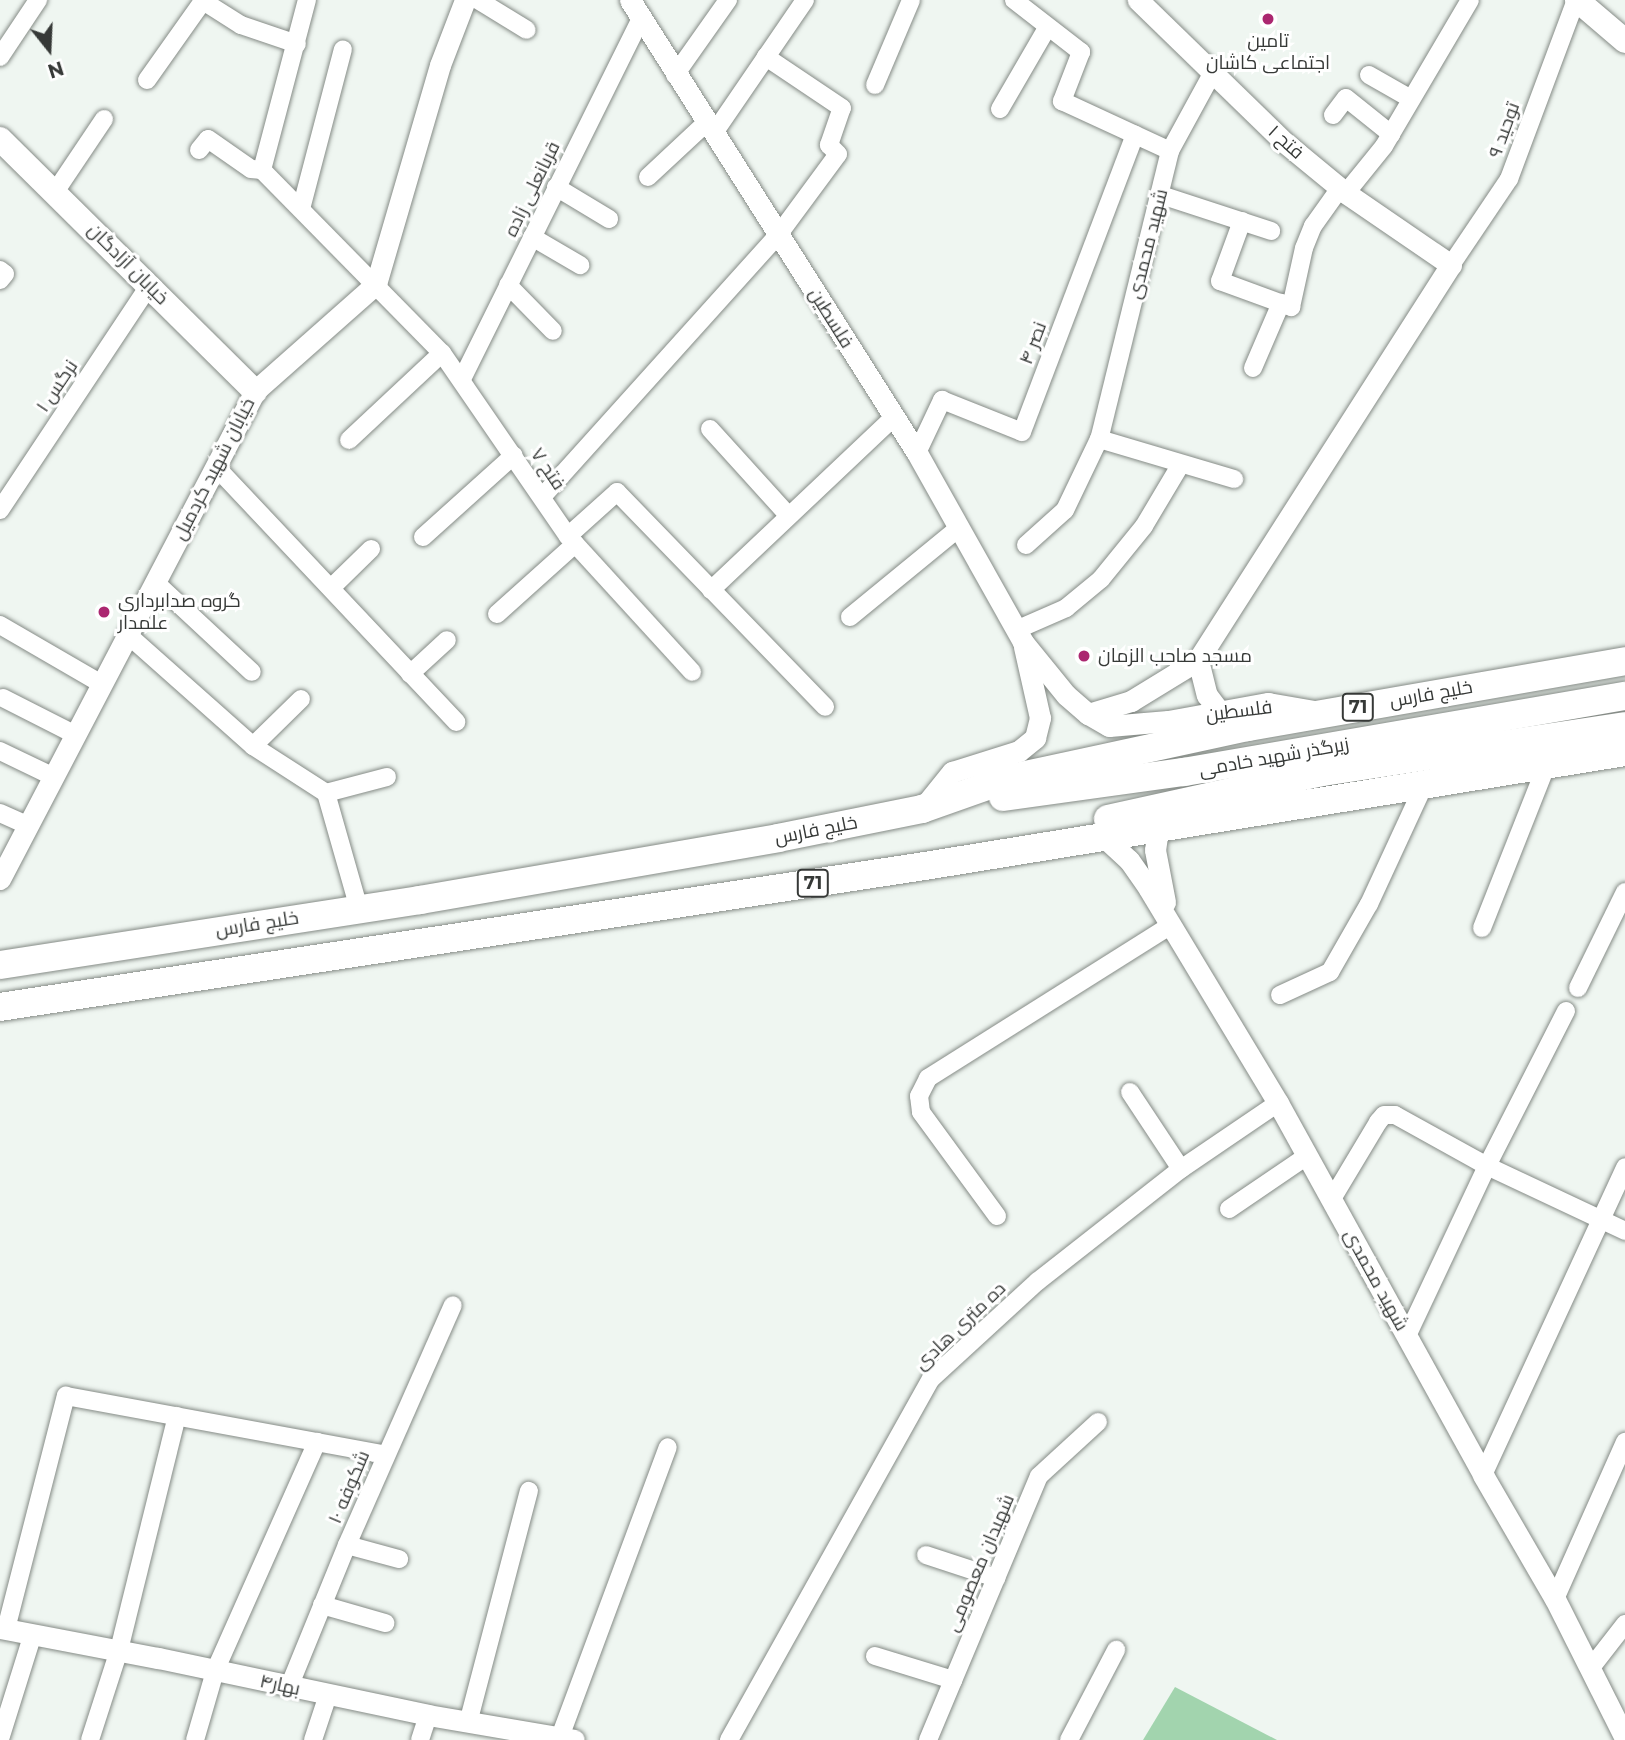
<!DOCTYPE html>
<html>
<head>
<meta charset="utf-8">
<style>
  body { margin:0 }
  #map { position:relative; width:1625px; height:1740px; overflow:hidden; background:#eff6f1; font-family:Montserrat,Cairo,sans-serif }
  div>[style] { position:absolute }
  .green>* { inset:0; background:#a2d4ae }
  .roads { filter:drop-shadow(0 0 2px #858b86) drop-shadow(0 0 2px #858b86) }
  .minor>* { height:18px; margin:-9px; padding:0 9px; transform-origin:9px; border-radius:9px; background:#fff }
  .tertiary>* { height:21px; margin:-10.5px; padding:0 10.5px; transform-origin:10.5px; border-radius:10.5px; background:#fff }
  .secondary>* { height:24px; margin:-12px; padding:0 12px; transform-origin:12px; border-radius:12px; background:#fff }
  .trunk>* { height:28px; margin:-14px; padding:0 14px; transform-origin:14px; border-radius:14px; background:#fff }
  .dots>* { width:19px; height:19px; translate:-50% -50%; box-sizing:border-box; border:4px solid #fff; border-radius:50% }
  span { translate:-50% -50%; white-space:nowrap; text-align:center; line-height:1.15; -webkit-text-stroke:6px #fff; paint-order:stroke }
  .shield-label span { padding:2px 5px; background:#fff; border:2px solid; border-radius:5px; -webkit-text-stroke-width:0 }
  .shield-label { font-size:18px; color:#363937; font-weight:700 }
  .poi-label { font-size:19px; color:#363937 }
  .left { translate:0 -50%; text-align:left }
  .street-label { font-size:19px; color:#363937 }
  .north { position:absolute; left:14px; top:14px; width:70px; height:70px; -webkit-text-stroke:5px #fff; paint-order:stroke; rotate:162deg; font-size:19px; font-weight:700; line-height:28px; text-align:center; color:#363937 }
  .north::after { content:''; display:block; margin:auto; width:24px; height:32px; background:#363937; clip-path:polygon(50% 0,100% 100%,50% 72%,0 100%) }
</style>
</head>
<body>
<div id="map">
  <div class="green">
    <i style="clip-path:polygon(1175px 1687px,1277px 1740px,1143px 1740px)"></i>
  </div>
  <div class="roads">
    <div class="minor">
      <i style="left:478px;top:0;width:57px;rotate:31.5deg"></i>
      <i style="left:1014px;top:0;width:85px;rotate:37.8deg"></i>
      <i style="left:1081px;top:52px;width:53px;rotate:111.2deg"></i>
      <i style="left:1062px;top:101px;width:119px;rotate:24.8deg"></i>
      <i style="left:0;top:57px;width:69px;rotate:-56.3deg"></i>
      <i style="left:1213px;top:72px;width:90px;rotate:118.6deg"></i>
      <i style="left:1170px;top:151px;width:297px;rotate:103.8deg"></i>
      <i style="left:1099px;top:439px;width:141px;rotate:16.5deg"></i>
      <i style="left:675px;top:75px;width:92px;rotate:-54.8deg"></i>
      <i style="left:1369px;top:75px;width:48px;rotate:29.7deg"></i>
      <i style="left:147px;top:80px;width:97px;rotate:-54.7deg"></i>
      <i style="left:203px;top:1px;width:45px;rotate:32.3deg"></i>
      <i style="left:241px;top:25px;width:59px;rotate:18.7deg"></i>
      <i style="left:875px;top:85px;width:92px;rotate:-67deg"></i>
      <i style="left:1000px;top:109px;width:94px;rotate:-59.9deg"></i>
      <i style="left:1333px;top:115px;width:21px;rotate:-53deg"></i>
      <i style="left:1346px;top:98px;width:58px;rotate:38.7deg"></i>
      <i style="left:714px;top:133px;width:161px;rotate:-55.6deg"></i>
      <i style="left:199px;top:150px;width:14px;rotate:-51deg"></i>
      <i style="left:208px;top:139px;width:52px;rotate:34.9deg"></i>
      <i style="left:251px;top:169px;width:11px;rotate:5deg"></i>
      <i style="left:262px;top:170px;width:257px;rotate:45.5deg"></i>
      <i style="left:442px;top:353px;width:222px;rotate:55.5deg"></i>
      <i style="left:568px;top:536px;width:184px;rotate:47.6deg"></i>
      <i style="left:262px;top:170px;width:176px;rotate:-75.2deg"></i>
      <i style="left:648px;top:177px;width:79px;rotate:-43deg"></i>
      <i style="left:556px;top:187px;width:62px;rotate:31.1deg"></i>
      <i style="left:55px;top:192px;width:88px;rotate:-56.1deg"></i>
      <i style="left:1346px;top:193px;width:60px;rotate:-51deg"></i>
      <i style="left:1384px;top:146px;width:169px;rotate:-59.5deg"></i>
      <i style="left:1161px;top:195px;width:116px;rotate:18.1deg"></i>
      <i style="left:301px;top:209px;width:165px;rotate:-75.3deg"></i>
      <i style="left:1242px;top:221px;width:64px;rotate:110.1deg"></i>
      <i style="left:1220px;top:281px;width:76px;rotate:20.1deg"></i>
      <i style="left:1291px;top:307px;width:60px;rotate:-77.6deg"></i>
      <i style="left:1304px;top:248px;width:24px;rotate:-68deg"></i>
      <i style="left:1313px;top:226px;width:47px;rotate:-54.6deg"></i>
      <i style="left:532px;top:237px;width:56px;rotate:30.3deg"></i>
      <i style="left:1451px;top:265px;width:104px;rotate:-56deg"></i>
      <i style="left:1509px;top:179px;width:191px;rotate:-69.5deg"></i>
      <i style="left:0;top:270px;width:6px;rotate:39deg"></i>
      <i style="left:5px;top:274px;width:8px;rotate:130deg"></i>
      <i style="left:508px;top:285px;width:64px;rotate:45.6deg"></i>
      <i style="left:1253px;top:368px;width:71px;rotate:-66.7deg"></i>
      <i style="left:462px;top:379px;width:403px;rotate:-63.6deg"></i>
      <i style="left:710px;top:429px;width:116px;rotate:47.8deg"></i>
      <i style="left:349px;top:440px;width:127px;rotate:-43.1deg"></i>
      <i style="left:917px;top:453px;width:59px;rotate:-64.7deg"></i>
      <i style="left:942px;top:400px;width:86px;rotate:21.8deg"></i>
      <i style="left:1022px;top:432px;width:318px;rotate:-69.2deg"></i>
      <i style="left:217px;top:468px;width:349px;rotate:46.7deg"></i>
      <i style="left:542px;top:497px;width:354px;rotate:-48deg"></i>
      <i style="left:779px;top:234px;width:99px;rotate:-53.6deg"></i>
      <i style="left:838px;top:154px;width:13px;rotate:-135deg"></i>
      <i style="left:829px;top:145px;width:39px;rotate:-71deg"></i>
      <i style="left:842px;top:108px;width:92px;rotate:-146.1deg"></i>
      <i style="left:0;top:510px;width:269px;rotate:-56.4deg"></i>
      <i style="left:568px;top:536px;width:66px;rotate:-41.9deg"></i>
      <i style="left:617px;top:492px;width:299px;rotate:45.9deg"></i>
      <i style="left:423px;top:537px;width:122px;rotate:-42deg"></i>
      <i style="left:1026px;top:545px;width:52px;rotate:-41.9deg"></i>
      <i style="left:1065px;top:510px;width:79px;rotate:-64.4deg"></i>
      <i style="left:155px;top:582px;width:132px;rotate:42.9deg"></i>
      <i style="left:331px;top:588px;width:56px;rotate:-44.3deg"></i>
      <i style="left:711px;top:590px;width:250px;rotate:-43.4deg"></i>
      <i style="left:497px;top:614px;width:105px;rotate:-41.9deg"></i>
      <i style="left:850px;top:617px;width:142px;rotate:-39.3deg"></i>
      <i style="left:0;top:625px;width:116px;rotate:30.1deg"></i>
      <i style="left:1016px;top:630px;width:55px;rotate:-23.7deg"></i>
      <i style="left:1066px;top:608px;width:45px;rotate:-39.6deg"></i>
      <i style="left:1101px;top:579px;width:68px;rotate:-50.9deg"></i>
      <i style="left:1144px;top:526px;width:72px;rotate:-59.2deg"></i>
      <i style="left:127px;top:634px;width:169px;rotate:41.6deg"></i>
      <i style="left:253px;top:746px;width:87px;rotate:32.8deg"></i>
      <i style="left:326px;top:793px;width:121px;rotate:74.1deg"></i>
      <i style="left:410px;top:674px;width:50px;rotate:-42.6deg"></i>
      <i style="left:3px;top:698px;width:80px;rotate:26.9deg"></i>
      <i style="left:253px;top:746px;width:67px;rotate:-44.4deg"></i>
      <i style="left:0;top:751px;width:58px;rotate:25.7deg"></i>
      <i style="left:326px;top:793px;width:63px;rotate:-14.7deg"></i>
      <i style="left:0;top:813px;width:30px;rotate:24deg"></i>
      <i style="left:1482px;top:928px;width:174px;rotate:-68.4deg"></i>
      <i style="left:1578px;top:988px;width:107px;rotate:-63.9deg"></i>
      <i style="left:1280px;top:995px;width:55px;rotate:-24.7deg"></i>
      <i style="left:1330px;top:972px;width:78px;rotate:-60.2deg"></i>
      <i style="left:1369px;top:904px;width:131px;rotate:-65.2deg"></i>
      <i style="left:1130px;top:1092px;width:92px;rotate:56.5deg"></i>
      <i style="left:1332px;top:1199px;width:90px;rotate:-59.1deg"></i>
      <i style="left:1378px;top:1122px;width:9px;rotate:-49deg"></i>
      <i style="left:1384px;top:1115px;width:11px"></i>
      <i style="left:1395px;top:1115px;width:105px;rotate:29deg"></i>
      <i style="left:1487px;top:1166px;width:153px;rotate:25.2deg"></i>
      <i style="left:1229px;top:1209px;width:94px;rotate:-34.2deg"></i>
      <i style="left:997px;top:1216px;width:129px;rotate:-126.2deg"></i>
      <i style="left:921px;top:1112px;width:16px;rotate:-97deg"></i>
      <i style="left:919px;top:1096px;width:20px;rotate:-63deg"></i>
      <i style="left:928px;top:1078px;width:287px;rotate:-32.2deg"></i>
      <i style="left:1407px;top:1336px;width:188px;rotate:-64.8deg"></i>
      <i style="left:1487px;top:1166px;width:174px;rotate:-63deg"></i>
      <i style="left:1483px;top:1475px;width:339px;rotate:-65.2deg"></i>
      <i style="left:347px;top:1545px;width:54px;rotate:15.1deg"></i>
      <i style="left:926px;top:1555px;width:74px;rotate:18.2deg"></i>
      <i style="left:1555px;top:1599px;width:172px;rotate:-66deg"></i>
      <i style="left:322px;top:1605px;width:66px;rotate:15.9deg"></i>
      <i style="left:6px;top:1629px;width:241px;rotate:-75.6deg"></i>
      <i style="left:66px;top:1396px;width:325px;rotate:10.4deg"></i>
      <i style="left:875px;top:1656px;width:82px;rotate:17.1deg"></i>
      <i style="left:1590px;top:1669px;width:57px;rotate:-52.1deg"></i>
      <i style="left:289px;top:1687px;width:153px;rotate:-67.8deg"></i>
      <i style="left:347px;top:1545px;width:262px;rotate:-66.2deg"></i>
      <i style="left:468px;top:1723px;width:240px;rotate:-75.3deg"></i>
      <i style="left:560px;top:1737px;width:309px;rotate:-69.6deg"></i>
      <i style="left:0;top:1739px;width:110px;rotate:-72.6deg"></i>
      <i style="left:90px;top:1740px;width:95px;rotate:-72.1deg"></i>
      <i style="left:119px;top:1650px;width:241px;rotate:-76.1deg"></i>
      <i style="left:195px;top:1740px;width:72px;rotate:-73.8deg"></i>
      <i style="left:215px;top:1671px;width:251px;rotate:-66deg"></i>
      <i style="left:313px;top:1740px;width:47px;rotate:-71.6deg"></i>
      <i style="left:420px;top:1740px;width:26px;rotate:-72deg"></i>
      <i style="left:729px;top:1740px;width:414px;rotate:-60.8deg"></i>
      <i style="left:931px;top:1379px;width:145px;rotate:-42.5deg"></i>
      <i style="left:1038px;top:1281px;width:182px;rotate:-38.1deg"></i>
      <i style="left:1181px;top:1169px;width:117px;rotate:-34.2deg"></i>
      <i style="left:928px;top:1740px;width:286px;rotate:-67.2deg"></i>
      <i style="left:1039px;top:1476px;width:80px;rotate:-42.5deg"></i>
      <i style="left:1069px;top:1740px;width:102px;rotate:-62.4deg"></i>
    </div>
    <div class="tertiary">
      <i style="left:630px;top:0;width:536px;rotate:57.64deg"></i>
      <i style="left:917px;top:453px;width:217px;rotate:60.7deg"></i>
      <i style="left:1023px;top:642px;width:68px;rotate:50.9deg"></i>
      <i style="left:1066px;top:695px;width:29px;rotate:41deg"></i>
      <i style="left:1088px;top:714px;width:24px;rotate:30deg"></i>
      <i style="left:1109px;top:726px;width:59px;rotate:-4.8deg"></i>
      <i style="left:1168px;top:721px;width:102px;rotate:-10.2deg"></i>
      <i style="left:1268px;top:703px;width:47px;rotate:9.9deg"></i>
      <i style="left:1198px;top:660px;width:36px;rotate:76deg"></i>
      <i style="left:1207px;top:695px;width:21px;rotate:53deg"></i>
      <i style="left:1088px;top:714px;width:45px;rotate:-16.8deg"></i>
      <i style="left:1131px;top:701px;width:79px;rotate:-31.5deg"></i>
      <i style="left:1198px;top:660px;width:469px;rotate:-57.4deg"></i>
      <i style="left:1451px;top:265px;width:127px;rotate:-145.6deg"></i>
      <i style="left:1346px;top:193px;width:80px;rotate:-140.6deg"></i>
      <i style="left:1284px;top:142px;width:204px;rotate:-135.8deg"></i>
      <i style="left:922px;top:809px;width:48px;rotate:-51deg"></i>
      <i style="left:952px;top:772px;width:70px;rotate:-17.4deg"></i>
      <i style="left:1019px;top:751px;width:21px;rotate:-39deg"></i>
      <i style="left:1035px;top:738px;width:21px;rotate:-76deg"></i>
      <i style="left:1040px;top:718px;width:73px;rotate:-102.7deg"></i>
      <i style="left:1158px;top:829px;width:21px;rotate:98deg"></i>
      <i style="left:1155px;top:850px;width:53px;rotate:79.1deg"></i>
      <i style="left:1104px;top:837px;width:34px;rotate:43deg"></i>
      <i style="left:1129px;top:860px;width:35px;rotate:55deg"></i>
      <i style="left:1149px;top:889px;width:250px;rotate:58.9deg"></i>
      <i style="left:1278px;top:1103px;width:425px;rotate:61.1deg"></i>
      <i style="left:1483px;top:1475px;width:143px;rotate:59.9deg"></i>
      <i style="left:1555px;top:1599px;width:156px;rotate:63.3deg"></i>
      <i style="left:0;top:879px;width:551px;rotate:-62.41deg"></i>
      <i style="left:255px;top:391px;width:162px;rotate:-41.5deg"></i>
      <i style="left:376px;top:284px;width:228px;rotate:-73.7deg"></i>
      <i style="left:440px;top:65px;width:70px;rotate:-69deg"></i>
      <i style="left:0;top:1628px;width:161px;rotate:10.8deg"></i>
      <i style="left:158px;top:1658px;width:276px;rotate:11.9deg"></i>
      <i style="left:428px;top:1715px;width:148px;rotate:9.7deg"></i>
    </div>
    <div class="secondary">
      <i style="left:1577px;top:0;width:63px;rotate:40.5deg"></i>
      <i style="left:0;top:139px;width:359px;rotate:44.7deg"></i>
    </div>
    <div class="trunk">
      <i style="left:1003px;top:797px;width:183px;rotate:-7.9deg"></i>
      <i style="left:1184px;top:772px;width:448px;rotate:-9.8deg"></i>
      <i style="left:1108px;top:819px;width:219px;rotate:-12.4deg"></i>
      <i style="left:1322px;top:772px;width:306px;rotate:-8.6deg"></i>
      <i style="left:0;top:965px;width:425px;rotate:-8.8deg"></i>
      <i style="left:420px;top:900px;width:363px;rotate:-9.8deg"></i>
      <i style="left:778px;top:838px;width:147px;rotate:-11.4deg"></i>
      <i style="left:922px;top:809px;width:90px;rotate:-19.4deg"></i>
      <i style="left:1007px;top:779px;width:247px;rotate:-12.2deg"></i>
      <i style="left:1248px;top:727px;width:383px;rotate:-9.9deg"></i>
      <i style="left:0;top:1007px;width:942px;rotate:-8.67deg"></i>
      <i style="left:931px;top:865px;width:703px;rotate:-9.25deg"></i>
    </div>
  </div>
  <div class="dots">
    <i style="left:1268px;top:19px;background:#ab2770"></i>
    <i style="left:104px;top:612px;background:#ab2770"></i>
    <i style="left:1084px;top:656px;background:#ab2770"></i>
  </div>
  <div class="shield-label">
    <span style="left:1358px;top:707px">71</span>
    <span style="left:813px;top:883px">71</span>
  </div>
  <div class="poi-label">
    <span style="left:1268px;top:52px">تامین<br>اجتماعی کاشان</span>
    <span class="left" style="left:118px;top:612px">گروه صدابرداری<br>علمدار</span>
    <span class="left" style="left:1098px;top:656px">مسجد صاحب الزمان</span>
  </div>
  <div class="street-label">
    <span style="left:1504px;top:130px;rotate:-70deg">توحید ۹</span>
    <span style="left:1286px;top:142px;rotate:42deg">فتح ۱</span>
    <span style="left:532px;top:189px;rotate:-64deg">قربانعلی زاده</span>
    <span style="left:1148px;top:244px;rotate:-76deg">شهید محمدی</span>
    <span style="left:128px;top:264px;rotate:45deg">خیابان آزادگان</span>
    <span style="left:831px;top:318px;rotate:58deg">فلسطین</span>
    <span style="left:1033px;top:343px;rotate:-69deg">نصر ۴</span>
    <span style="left:57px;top:386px;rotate:-56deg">نرگس ۱</span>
    <span style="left:214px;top:469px;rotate:-63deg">خیابان شهید کردمیل</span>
    <span style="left:548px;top:469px;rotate:56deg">فتح ۷</span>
    <span style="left:1431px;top:694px;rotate:-10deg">خلیج فارس</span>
    <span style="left:1239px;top:711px;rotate:-7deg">فلسطین</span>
    <span style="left:1274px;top:757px;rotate:-10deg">زیرگذر شهید خادمی</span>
    <span style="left:816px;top:830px;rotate:-11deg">خلیج فارس</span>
    <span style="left:257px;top:924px;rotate:-9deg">خلیج فارس</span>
    <span style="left:1376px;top:1280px;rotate:61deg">شهید محمدی</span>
    <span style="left:960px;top:1326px;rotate:-44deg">ده متری هادی</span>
    <span style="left:349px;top:1487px;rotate:-67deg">شکوفه ۱۰</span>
    <span style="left:980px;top:1563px;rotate:-67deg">شهیدان معصومی</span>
    <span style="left:280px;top:1685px;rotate:12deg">بهار۴</span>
  </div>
  <div class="north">N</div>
</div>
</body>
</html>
